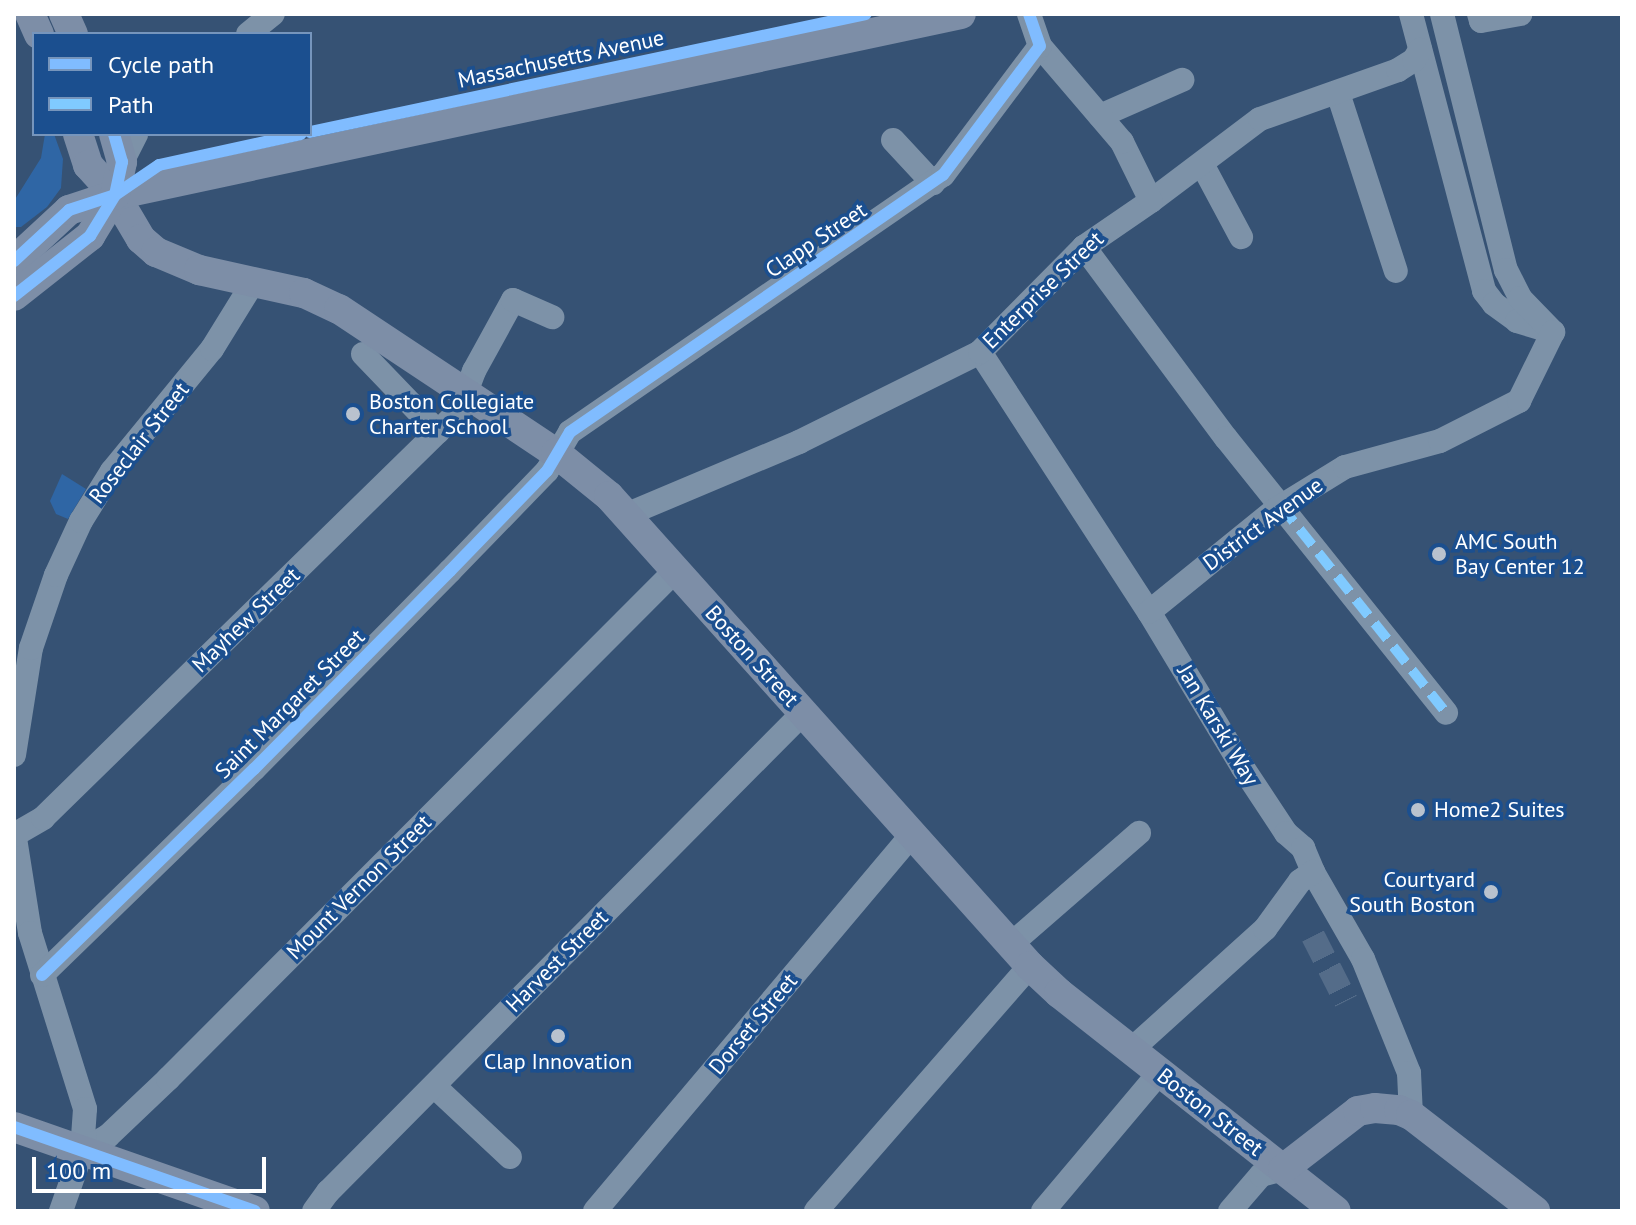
<!DOCTYPE html>
<html>
<head>
<meta charset="utf-8">
<style>
  body { margin:0 }
  #map { position:relative; width:1636px; height:1225px; overflow:hidden; background:#365274; font-family:"PT Sans",sans-serif }
  div>[style] { position:absolute }
  .green>* { inset:0; background:#2f66a5 }
  .minor-tunnel>* { height:24px; margin-top:-12px; transform-origin:0; background:repeating-linear-gradient(90deg,#546c89 0 24px,transparent 0 36px) }
  .minor>* { height:24px; margin:-12px; padding:0 12px; transform-origin:12px; border-radius:12px; background:#7d92a8 }
  .major>* { height:30px; margin:-15px; padding:0 15px; transform-origin:15px; border-radius:15px; background:#7d8ea7 }
  .quiet>* { height:10px; margin-top:-5px; transform-origin:0; background:repeating-linear-gradient(90deg,#80caff 0 20px,transparent 0 30px) }
  .cycleway>* { height:12px; margin:-6px; padding:0 6px; transform-origin:6px; border-radius:6px; background:#80bcff }
  .dots>* { width:22px; height:22px; translate:-50% -50%; box-sizing:border-box; border:4px solid #1b4f8f; border-radius:50% }
  span { translate:-50% -50%; white-space:nowrap; text-align:center; line-height:1.15; -webkit-text-stroke:7px #1b4f8f; paint-order:stroke }
  .street-label { font-size:22px; color:#fff }
  .poi-label { font-size:22px; color:#fff }
  .left { translate:0 -50%; text-align:left }
  .right { translate:-100% -50%; text-align:right }
  .frame { position:absolute; inset:0; border:16px solid #fff; pointer-events:none }
  .legend { position:absolute; left:32px; top:32px; width:280px; height:104px; box-sizing:border-box; background:#1b4f8f; border:2px solid #7695bc; margin:0; padding:10px 14px; list-style:none; font-size:24px; color:#fff }
  .legend li { display:flex; align-items:center; gap:16px; height:40px }
  .legend b { width:40px; border:2px solid #7695bc }
  .scale { position:absolute; left:32px; top:1157px; width:234px; height:36px; box-sizing:border-box; border:4px solid #fff; border-top:0; padding-left:10px; font-size:24px; line-height:28px; white-space:nowrap; color:#fff; -webkit-text-stroke:6px #1b4f8f; paint-order:stroke }
</style>
</head>
<body>
<div id="map">
  <div class="green">
    <i style="clip-path:polygon(45px 134px,54px 134px,63px 159px,61px 188px,47px 207px,21px 227px,14px 227px,14px 201px,41px 158px)"></i>
    <i style="clip-path:polygon(62px 474px,86px 489px,68px 519px,56px 514px,50px 501px)"></i>
  </div>
  <div class="minor-tunnel">
    <i style="left:1313px;top:936px;width:73px;rotate:63.1deg"></i>
  </div>
  <div class="minor">
    <i style="left:1411px;top:14px;width:286px;rotate:75.2deg"></i>
    <i style="left:1484px;top:291px;width:16px;rotate:52deg"></i>
    <i style="left:1494px;top:304px;width:29px;rotate:36deg"></i>
    <i style="left:1517px;top:321px;width:38px;rotate:17deg"></i>
    <i style="left:1442px;top:14px;width:264px;rotate:76deg"></i>
    <i style="left:1506px;top:270px;width:31px;rotate:63deg"></i>
    <i style="left:1520px;top:298px;width:46px;rotate:45.9deg"></i>
    <i style="left:1479px;top:14px;width:7px;rotate:74deg"></i>
    <i style="left:1481px;top:21px;width:40px;rotate:-10deg"></i>
    <i style="left:248px;top:34px;width:32px;rotate:-39deg"></i>
    <i style="left:1338px;top:93px;width:187px;rotate:72deg"></i>
    <i style="left:1100px;top:116px;width:90px;rotate:-23.7deg"></i>
    <i style="left:893px;top:140px;width:59px;rotate:47.1deg"></i>
    <i style="left:122px;top:162px;width:31px;rotate:-63deg"></i>
    <i style="left:1202px;top:164px;width:83px;rotate:61.9deg"></i>
    <i style="left:1151px;top:201px;width:136px;rotate:-37deg"></i>
    <i style="left:1260px;top:119px;width:146px;rotate:-19.5deg"></i>
    <i style="left:1398px;top:70px;width:19px;rotate:-32deg"></i>
    <i style="left:1414px;top:60px;width:12px;rotate:-59deg"></i>
    <i style="left:1084px;top:247px;width:238px;rotate:53.4deg"></i>
    <i style="left:1226px;top:438px;width:352px;rotate:51.3deg"></i>
    <i style="left:980px;top:352px;width:310px;rotate:57deg"></i>
    <i style="left:1149px;top:612px;width:182px;rotate:58.9deg"></i>
    <i style="left:1243px;top:768px;width:78px;rotate:56.5deg"></i>
    <i style="left:1286px;top:833px;width:23px;rotate:41deg"></i>
    <i style="left:1303px;top:848px;width:26px;rotate:67deg"></i>
    <i style="left:1313px;top:872px;width:100px;rotate:60.1deg"></i>
    <i style="left:1363px;top:959px;width:123px;rotate:68deg"></i>
    <i style="left:1409px;top:1073px;width:42px;rotate:87.3deg"></i>
    <i style="left:363px;top:354px;width:108px;rotate:46.1deg"></i>
    <i style="left:628px;top:514px;width:186px;rotate:-22.8deg"></i>
    <i style="left:799px;top:442px;width:202px;rotate:-26.4deg"></i>
    <i style="left:980px;top:352px;width:148px;rotate:-45.3deg"></i>
    <i style="left:1084px;top:247px;width:81px;rotate:-34.5deg"></i>
    <i style="left:1151px;top:201px;width:66px;rotate:-116.2deg"></i>
    <i style="left:1122px;top:142px;width:126px;rotate:-130.5deg"></i>
    <i style="left:1149px;top:612px;width:162px;rotate:-39deg"></i>
    <i style="left:1275px;top:510px;width:82px;rotate:-31.6deg"></i>
    <i style="left:1345px;top:467px;width:98px;rotate:-15.3deg"></i>
    <i style="left:1440px;top:441px;width:89px;rotate:-26.9deg"></i>
    <i style="left:1519px;top:401px;width:77px;rotate:-63.8deg"></i>
    <i style="left:14px;top:755px;width:108px;rotate:-81deg"></i>
    <i style="left:31px;top:648px;width:77px;rotate:-71.1deg"></i>
    <i style="left:56px;top:575px;width:60px;rotate:-65.2deg"></i>
    <i style="left:81px;top:521px;width:59px;rotate:-58.2deg"></i>
    <i style="left:112px;top:471px;width:158px;rotate:-50.7deg"></i>
    <i style="left:212px;top:349px;width:80px;rotate:-58.3deg"></i>
    <i style="left:14px;top:832px;width:102px;rotate:81deg"></i>
    <i style="left:30px;top:933px;width:184px;rotate:72.6deg"></i>
    <i style="left:85px;top:1109px;width:42px;rotate:94.1deg"></i>
    <i style="left:82px;top:1151px;width:64px;rotate:109.3deg"></i>
    <i style="left:14px;top:835px;width:34px;rotate:-30deg"></i>
    <i style="left:43px;top:818px;width:582px;rotate:-44.37deg"></i>
    <i style="left:459px;top:411px;width:43px;rotate:-69.4deg"></i>
    <i style="left:474px;top:371px;width:81px;rotate:-61.2deg"></i>
    <i style="left:513px;top:300px;width:43px;rotate:23.6deg"></i>
    <i style="left:1010px;top:945px;width:171px;rotate:-41deg"></i>
    <i style="left:42px;top:975px;width:296px;rotate:-44.2deg"></i>
    <i style="left:254px;top:769px;width:279px;rotate:-45.3deg"></i>
    <i style="left:450px;top:571px;width:139px;rotate:-45.9deg"></i>
    <i style="left:547px;top:471px;width:45px;rotate:-59.5deg"></i>
    <i style="left:570px;top:432px;width:453px;rotate:-34.6deg"></i>
    <i style="left:943px;top:175px;width:161px;rotate:-53.1deg"></i>
    <i style="left:1040px;top:46px;width:34px;rotate:-109deg"></i>
    <i style="left:1131px;top:1050px;width:181px;rotate:-42.1deg"></i>
    <i style="left:1265px;top:929px;width:59px;rotate:-53.9deg"></i>
    <i style="left:1300px;top:881px;width:16px;rotate:-35deg"></i>
    <i style="left:434px;top:1086px;width:104px;rotate:43.1deg"></i>
    <i style="left:82px;top:1151px;width:30px;rotate:-30deg"></i>
    <i style="left:108px;top:1136px;width:83px;rotate:-43.5deg"></i>
    <i style="left:168px;top:1079px;width:719px;rotate:-45.06deg"></i>
    <i style="left:314px;top:1211px;width:24px;rotate:-54deg"></i>
    <i style="left:328px;top:1192px;width:675px;rotate:-45.24deg"></i>
    <i style="left:595px;top:1211px;width:490px;rotate:-49.9deg"></i>
    <i style="left:816px;top:1211px;width:325px;rotate:-48.9deg"></i>
    <i style="left:1043px;top:1211px;width:182px;rotate:-49.9deg"></i>
    <i style="left:1230px;top:1211px;width:48px;rotate:-49.3deg"></i>
    <i style="left:1261px;top:1175px;width:23px;rotate:-15deg"></i>
  </div>
  <div class="major">
    <i style="left:30px;top:14px;width:22px;rotate:66deg"></i>
    <i style="left:64px;top:14px;width:22px;rotate:66deg"></i>
    <i style="left:78px;top:134px;width:33px;rotate:72deg"></i>
    <i style="left:88px;top:165px;width:40px;rotate:48deg"></i>
    <i style="left:115px;top:195px;width:51px;rotate:59.4deg"></i>
    <i style="left:141px;top:239px;width:20px;rotate:41deg"></i>
    <i style="left:156px;top:252px;width:47px;rotate:22.7deg"></i>
    <i style="left:199px;top:270px;width:107px;rotate:12.4deg"></i>
    <i style="left:304px;top:293px;width:38px;rotate:25deg"></i>
    <i style="left:339px;top:309px;width:260px;rotate:33.6deg"></i>
    <i style="left:556px;top:453px;width:68px;rotate:39.1deg"></i>
    <i style="left:609px;top:496px;width:631px;rotate:48.15deg"></i>
    <i style="left:1030px;top:966px;width:40px;rotate:43deg"></i>
    <i style="left:1059px;top:993px;width:352px;rotate:38.2deg"></i>
    <i style="left:14px;top:261px;width:75px;rotate:-42.8deg"></i>
    <i style="left:69px;top:210px;width:48px;rotate:-18.1deg"></i>
    <i style="left:115px;top:195px;width:865px;rotate:-12.08deg"></i>
    <i style="left:14px;top:296px;width:97px;rotate:-38.3deg"></i>
    <i style="left:90px;top:236px;width:48px;rotate:-58.6deg"></i>
    <i style="left:115px;top:195px;width:34px;rotate:-78deg"></i>
    <i style="left:122px;top:162px;width:29px;rotate:-106deg"></i>
    <i style="left:14px;top:1127px;width:255px;rotate:19.2deg"></i>
    <i style="left:1283px;top:1169px;width:95px;rotate:-37.7deg"></i>
    <i style="left:1358px;top:1111px;width:17px;rotate:-10deg"></i>
    <i style="left:1375px;top:1108px;width:24px;rotate:5deg"></i>
    <i style="left:1399px;top:1110px;width:13px;rotate:23deg"></i>
    <i style="left:1411px;top:1115px;width:157px;rotate:37.7deg"></i>
  </div>
  <div class="quiet">
    <i style="left:1281px;top:506px;width:265px;rotate:51.4deg"></i>
  </div>
  <div class="cycleway">
    <i style="left:310px;top:132px;width:568px;rotate:-11.98deg"></i>
    <i style="left:14px;top:261px;width:75px;rotate:-42.8deg"></i>
    <i style="left:69px;top:210px;width:48px;rotate:-18.1deg"></i>
    <i style="left:115px;top:195px;width:53px;rotate:-34.3deg"></i>
    <i style="left:159px;top:165px;width:145px;rotate:-12.3deg"></i>
    <i style="left:14px;top:296px;width:97px;rotate:-38.3deg"></i>
    <i style="left:90px;top:236px;width:48px;rotate:-58.6deg"></i>
    <i style="left:115px;top:195px;width:34px;rotate:-78deg"></i>
    <i style="left:122px;top:162px;width:29px;rotate:-106deg"></i>
    <i style="left:42px;top:975px;width:296px;rotate:-44.2deg"></i>
    <i style="left:254px;top:769px;width:279px;rotate:-45.3deg"></i>
    <i style="left:450px;top:571px;width:139px;rotate:-45.9deg"></i>
    <i style="left:547px;top:471px;width:45px;rotate:-59.5deg"></i>
    <i style="left:570px;top:432px;width:453px;rotate:-34.6deg"></i>
    <i style="left:943px;top:175px;width:161px;rotate:-53.1deg"></i>
    <i style="left:1040px;top:46px;width:34px;rotate:-109deg"></i>
    <i style="left:14px;top:1127px;width:255px;rotate:19.2deg"></i>
  </div>
  <div class="dots">
    <i style="left:353px;top:414px;background:#b9c2ce"></i>
    <i style="left:1439px;top:554px;background:#b9c2ce"></i>
    <i style="left:1418px;top:810px;background:#b9c2ce"></i>
    <i style="left:1491px;top:892px;background:#b9c2ce"></i>
    <i style="left:558px;top:1036px;background:#b9c2ce"></i>
  </div>
  <div class="street-label">
    <span style="left:561px;top:59px;rotate:-12deg">Massachusetts Avenue</span>
    <span style="left:816px;top:240px;rotate:-34deg">Clapp Street</span>
    <span style="left:1043px;top:290px;rotate:-44deg">Enterprise Street</span>
    <span style="left:139px;top:443px;rotate:-52deg">Roseclair Street</span>
    <span style="left:1263px;top:524px;rotate:-36deg">District Avenue</span>
    <span style="left:246px;top:620px;rotate:-44deg">Mayhew Street</span>
    <span style="left:752px;top:656px;rotate:48deg">Boston Street</span>
    <span style="left:290px;top:704px;rotate:-45deg">Saint Margaret Street</span>
    <span style="left:1218px;top:725px;rotate:59deg">Jan Karski Way</span>
    <span style="left:359px;top:887px;rotate:-45deg">Mount Vernon Street</span>
    <span style="left:557px;top:961px;rotate:-45deg">Harvest Street</span>
    <span style="left:753px;top:1024px;rotate:-50deg">Dorset Street</span>
    <span style="left:1210px;top:1112px;rotate:38deg">Boston Street</span>
  </div>
  <div class="poi-label">
    <span class="left" style="left:369px;top:414px">Boston Collegiate<br>Charter School</span>
    <span class="left" style="left:1455px;top:554px">AMC South<br>Bay Center 12</span>
    <span class="left" style="left:1434px;top:810px">Home2 Suites</span>
    <span class="right" style="left:1475px;top:892px">Courtyard<br>South Boston</span>
    <span style="left:558px;top:1062px">Clap Innovation</span>
  </div>
  <div class="frame"></div>
  <ul class="legend">
  <li><b style="height:10px;background:#80bcff"></b>Cycle path</li>
  <li><b style="height:10px;background:#80caff"></b>Path</li>
  </ul>
  <div class="scale">100 m</div>
</div>
</body>
</html>
